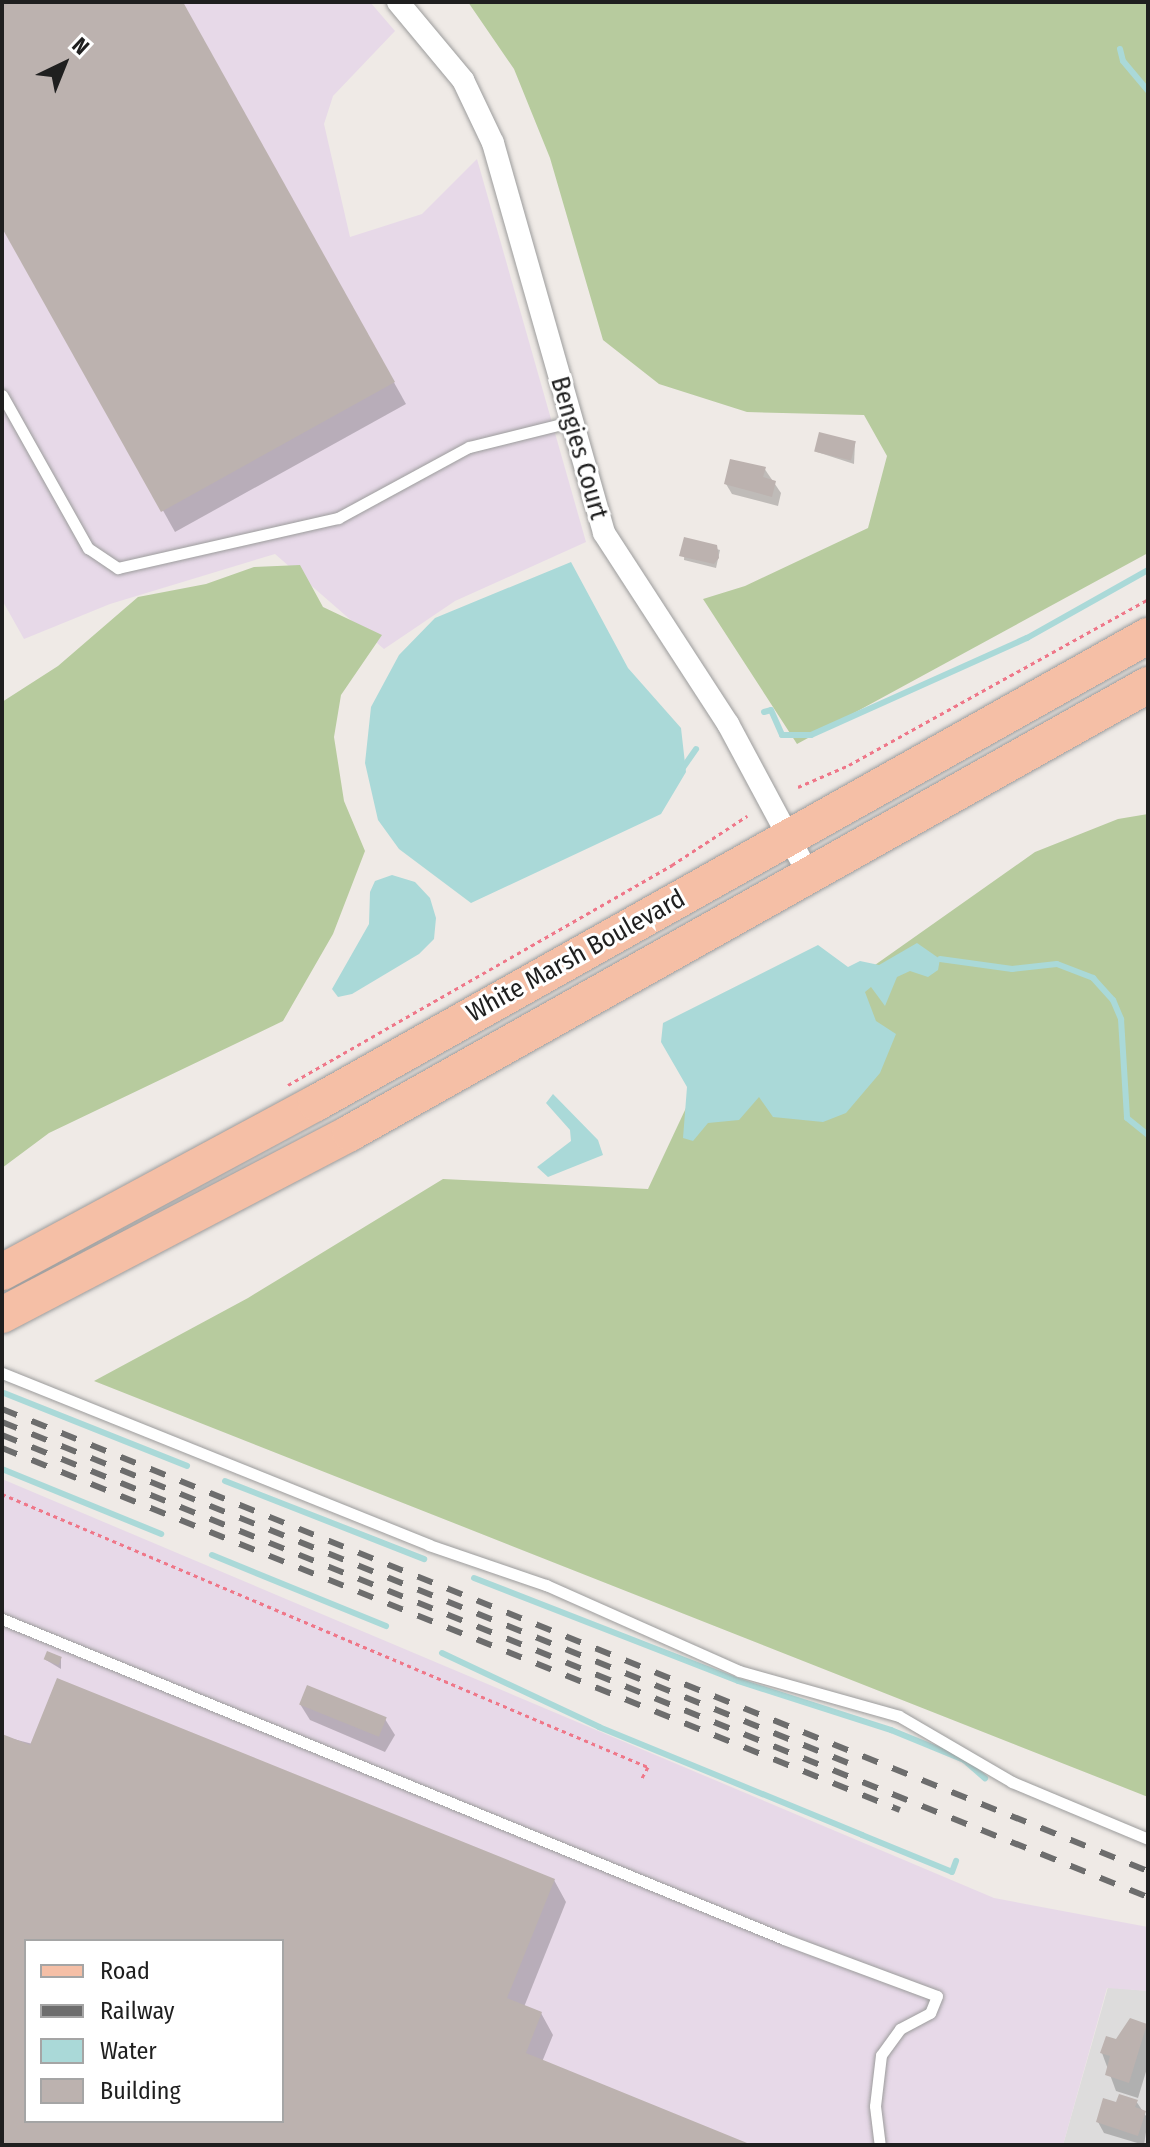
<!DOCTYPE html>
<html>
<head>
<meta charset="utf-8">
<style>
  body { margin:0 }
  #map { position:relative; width:1150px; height:2147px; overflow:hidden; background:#efeae6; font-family:"Fira Sans Condensed",sans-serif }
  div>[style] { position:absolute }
  .residential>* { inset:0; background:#dddcdc }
  .industrial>* { inset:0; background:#e7d9e8 }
  .forest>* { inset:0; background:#b7cb9e }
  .water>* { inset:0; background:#aad9d8 }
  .shadow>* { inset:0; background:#0003 }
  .stream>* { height:6px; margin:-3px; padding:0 3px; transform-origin:3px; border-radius:3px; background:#aad9d8 }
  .building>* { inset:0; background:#bcb2af; transform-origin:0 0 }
  .path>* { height:3px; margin-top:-1.5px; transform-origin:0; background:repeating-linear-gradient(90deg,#ef7789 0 4px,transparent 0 8px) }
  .roads { filter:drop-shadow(0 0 2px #9c9c9c) drop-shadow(0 0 2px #9c9c9c) }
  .lane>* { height:11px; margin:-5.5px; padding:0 5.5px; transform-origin:5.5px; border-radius:5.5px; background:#fff }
  .street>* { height:22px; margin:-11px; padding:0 11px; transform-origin:11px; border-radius:11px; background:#fff }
  .primary>* { height:36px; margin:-18px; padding:0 18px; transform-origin:18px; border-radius:18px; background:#f5bfa6 }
  .rail>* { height:6px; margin-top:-3px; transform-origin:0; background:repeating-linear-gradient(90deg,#6d6d6d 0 16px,transparent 0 32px) }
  span { translate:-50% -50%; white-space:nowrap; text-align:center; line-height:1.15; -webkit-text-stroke:6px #fff; paint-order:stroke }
  .street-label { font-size:26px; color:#1f1f1f }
  .frame { position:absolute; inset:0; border:4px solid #1f1f1f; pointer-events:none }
  .legend { position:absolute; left:24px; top:1939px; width:260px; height:184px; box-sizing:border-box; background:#fff; border:2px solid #a5a5a5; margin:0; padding:10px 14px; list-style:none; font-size:24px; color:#1f1f1f }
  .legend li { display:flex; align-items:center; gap:16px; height:40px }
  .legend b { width:40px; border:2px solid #a5a5a5 }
  .north { position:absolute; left:24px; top:24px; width:80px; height:80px; -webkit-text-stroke:6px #fff; paint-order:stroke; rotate:43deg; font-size:22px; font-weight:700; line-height:32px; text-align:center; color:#1f1f1f }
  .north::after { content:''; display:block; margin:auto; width:28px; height:36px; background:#1f1f1f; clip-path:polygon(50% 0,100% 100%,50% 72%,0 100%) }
</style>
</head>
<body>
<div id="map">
  <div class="residential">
    <i style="clip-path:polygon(1108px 1987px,1148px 1991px,1148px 2145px,1063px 2145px)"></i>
  </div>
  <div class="industrial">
    <i style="clip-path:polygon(2px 2px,370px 2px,395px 31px,333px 96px,324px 124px,350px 237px,422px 214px,477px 159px,586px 542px,455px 601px,384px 649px,275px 554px,110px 604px,24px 639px,2px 600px)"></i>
    <i style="clip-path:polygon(evenodd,2px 1479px,994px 1898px,1148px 1927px,1148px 1991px,1107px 1988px,1063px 2145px,2px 2145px,2px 1479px,26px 1941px,282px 1941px,282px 2121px,26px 2121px,26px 1941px)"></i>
  </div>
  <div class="forest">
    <i style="clip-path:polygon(468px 2px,1148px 2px,1148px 553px,797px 744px,703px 599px,745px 586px,868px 528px,887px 456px,864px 415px,747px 412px,659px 384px,603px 340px,550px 158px,514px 69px)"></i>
    <i style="clip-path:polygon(300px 565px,323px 607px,382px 635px,341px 695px,334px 737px,344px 801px,365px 851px,333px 934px,283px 1021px,49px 1133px,2px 1168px,2px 702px,58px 666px,138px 597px,206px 584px,254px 567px)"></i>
    <i style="clip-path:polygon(1148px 814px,1148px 1797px,94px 1381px,248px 1298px,443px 1179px,648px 1189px,708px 1061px,865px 972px,1035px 852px,1118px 819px)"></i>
  </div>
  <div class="water">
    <i style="clip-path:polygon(571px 562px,628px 668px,681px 728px,686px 772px,661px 814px,471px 903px,399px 849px,378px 820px,365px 763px,371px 707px,399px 655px,435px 618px)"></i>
    <i style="clip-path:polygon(392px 875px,415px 882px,430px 898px,436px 918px,434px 939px,419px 954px,352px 994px,338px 997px,332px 989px,369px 924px,370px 892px,375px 881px)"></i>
    <i style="clip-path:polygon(917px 943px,940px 959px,938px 970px,928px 977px,910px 971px,897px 977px,885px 1006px,871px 987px,865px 992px,876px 1021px,896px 1034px,880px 1073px,846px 1113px,823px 1122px,773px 1117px,759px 1097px,739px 1120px,708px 1123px,693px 1141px,683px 1138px,687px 1087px,661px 1042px,663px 1023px,818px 945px,848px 967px,860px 961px,879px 965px)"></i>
    <i style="clip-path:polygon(553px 1094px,598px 1140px,603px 1155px,548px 1177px,537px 1167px,571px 1141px,570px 1130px,546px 1103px)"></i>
  </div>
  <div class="shadow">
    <i style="clip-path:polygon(2px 2px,182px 2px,406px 404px,175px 532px,2px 223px)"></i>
    <i style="clip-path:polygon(855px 443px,854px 464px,817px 452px)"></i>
    <i style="clip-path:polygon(764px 468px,781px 493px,778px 506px,732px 494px,726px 484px)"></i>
    <i style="clip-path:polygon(685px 540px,720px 550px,716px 568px,684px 560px)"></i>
    <i style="clip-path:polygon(61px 1659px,61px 1669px,46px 1660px)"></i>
    <i style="clip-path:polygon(300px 1704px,385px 1719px,395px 1735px,385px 1752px,310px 1720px)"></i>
    <i style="clip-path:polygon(evenodd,2px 1736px,554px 1880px,566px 1902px,524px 2007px,541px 2013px,553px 2035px,542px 2062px,747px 2145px,2px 2145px,2px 1736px,26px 1941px,282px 1941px,282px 2121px,26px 2121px,26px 1941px)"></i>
    <i style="clip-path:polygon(1146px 2026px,1148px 2065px,1138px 2098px,1116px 2091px,1102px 2053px)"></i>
    <i style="clip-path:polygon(1136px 2101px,1148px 2119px,1144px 2145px,1104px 2133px,1098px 2122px,1118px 2104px)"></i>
  </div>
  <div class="stream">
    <i style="left:1120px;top:49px;width:12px;rotate:76deg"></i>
    <i style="left:1123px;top:61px;width:39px;rotate:50deg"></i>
    <i style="left:764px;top:712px;width:7px;rotate:-16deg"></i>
    <i style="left:771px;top:710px;width:27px;rotate:66deg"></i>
    <i style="left:782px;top:735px;width:29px"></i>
    <i style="left:811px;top:735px;width:237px;rotate:-24.2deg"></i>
    <i style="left:1027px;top:638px;width:139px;rotate:-29.3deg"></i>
    <i style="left:680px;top:772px;width:28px;rotate:-55deg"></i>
    <i style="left:940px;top:959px;width:73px;rotate:7.9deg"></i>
    <i style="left:1012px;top:969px;width:45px;rotate:-6.3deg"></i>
    <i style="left:1057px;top:964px;width:39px;rotate:21deg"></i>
    <i style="left:1093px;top:978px;width:30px;rotate:48deg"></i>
    <i style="left:1113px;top:1000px;width:21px;rotate:67deg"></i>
    <i style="left:1121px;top:1019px;width:99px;rotate:86.5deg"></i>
    <i style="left:1127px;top:1118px;width:27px;rotate:39deg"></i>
    <i style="left:4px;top:1393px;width:197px;rotate:21.7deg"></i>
    <i style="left:2px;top:1469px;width:172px;rotate:22.2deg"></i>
    <i style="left:225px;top:1481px;width:214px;rotate:21.4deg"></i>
    <i style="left:212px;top:1555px;width:188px;rotate:22.2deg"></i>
    <i style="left:474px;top:1578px;width:283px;rotate:21.3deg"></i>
    <i style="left:738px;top:1681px;width:161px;rotate:17.8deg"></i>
    <i style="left:891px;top:1730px;width:79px;rotate:22.3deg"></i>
    <i style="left:964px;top:1760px;width:28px;rotate:41deg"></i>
    <i style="left:442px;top:1653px;width:174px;rotate:25.2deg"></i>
    <i style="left:599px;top:1727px;width:284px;rotate:22.3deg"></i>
    <i style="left:862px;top:1835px;width:97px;rotate:22.3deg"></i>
    <i style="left:952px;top:1872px;width:12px;rotate:-70deg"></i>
  </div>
  <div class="building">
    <i style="clip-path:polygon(2px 2px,183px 2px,395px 382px,161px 512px,2px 228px)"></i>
    <i style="left:819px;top:432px;width:38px;height:20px;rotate:14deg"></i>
    <i style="clip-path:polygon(730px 459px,766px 467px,763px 477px,776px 481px,772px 497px,724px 484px)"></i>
    <i style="clip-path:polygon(684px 537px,717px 545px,719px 558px,714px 564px,679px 556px)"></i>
    <i style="left:47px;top:1651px;width:16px;height:9px;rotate:22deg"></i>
    <i style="clip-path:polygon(evenodd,57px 1678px,555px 1879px,507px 1998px,542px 2012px,526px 2053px,752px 2145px,2px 2145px,2px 1734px,30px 1745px,57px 1678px,26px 1941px,282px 1941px,282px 2121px,26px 2121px,26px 1941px)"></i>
    <i style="left:307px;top:1685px;width:86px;height:21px;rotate:22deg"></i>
    <i style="clip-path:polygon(1130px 2018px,1147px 2024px,1129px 2083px,1105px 2075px,1110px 2056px,1100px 2053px,1106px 2036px,1116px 2039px)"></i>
    <i style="clip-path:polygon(1119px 2094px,1138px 2100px,1135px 2107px,1146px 2111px,1138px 2136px,1096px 2122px,1103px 2098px,1116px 2102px)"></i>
  </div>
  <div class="path">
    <i style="left:798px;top:787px;width:56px;rotate:-23.3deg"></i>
    <i style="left:849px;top:765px;width:342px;rotate:-29deg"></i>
    <i style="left:288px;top:1085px;width:443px;rotate:-29.8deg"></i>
    <i style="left:672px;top:865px;width:90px;rotate:-33.2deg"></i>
    <i style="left:2px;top:1494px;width:701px;rotate:22.91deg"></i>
    <i style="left:648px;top:1767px;width:13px;rotate:119deg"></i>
  </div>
  <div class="roads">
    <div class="lane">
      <i style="left:2px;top:395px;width:176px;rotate:60.7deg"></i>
      <i style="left:88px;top:548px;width:36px;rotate:34deg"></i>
      <i style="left:118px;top:568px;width:226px;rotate:-12.8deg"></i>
      <i style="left:338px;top:518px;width:149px;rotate:-28.5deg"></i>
      <i style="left:469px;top:447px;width:104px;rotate:-13.9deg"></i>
      <i style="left:2px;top:1373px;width:460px;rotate:21.9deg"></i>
      <i style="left:429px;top:1545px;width:124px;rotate:18.9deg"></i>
      <i style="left:546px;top:1585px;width:211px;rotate:24deg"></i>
      <i style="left:739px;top:1671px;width:166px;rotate:15.7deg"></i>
      <i style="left:899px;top:1716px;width:131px;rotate:30.3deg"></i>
      <i style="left:1012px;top:1782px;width:147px;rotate:22.7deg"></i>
      <i style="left:2px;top:1619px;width:845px;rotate:22.25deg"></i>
      <i style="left:784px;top:1939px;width:163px;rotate:20.4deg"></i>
      <i style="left:937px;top:1996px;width:18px;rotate:112deg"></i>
      <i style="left:930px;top:2013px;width:34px;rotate:152deg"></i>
      <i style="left:900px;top:2029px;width:32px;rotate:126deg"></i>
      <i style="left:881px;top:2055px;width:51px;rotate:96.7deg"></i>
      <i style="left:875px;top:2106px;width:39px;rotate:83deg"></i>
    </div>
    <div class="street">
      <i style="left:398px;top:2px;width:102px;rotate:50.2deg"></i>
      <i style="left:463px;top:80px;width:70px;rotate:64.5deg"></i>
      <i style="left:493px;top:143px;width:405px;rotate:74.1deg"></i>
      <i style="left:604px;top:533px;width:228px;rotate:57deg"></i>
      <i style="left:728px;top:724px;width:171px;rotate:61.8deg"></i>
    </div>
    <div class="primary">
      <i style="left:2px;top:1272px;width:357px;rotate:-28.3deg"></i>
      <i style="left:316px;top:1103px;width:954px;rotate:-29.31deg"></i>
      <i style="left:2px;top:1315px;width:393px;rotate:-27.6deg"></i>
      <i style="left:350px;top:1133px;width:915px;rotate:-29.31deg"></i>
    </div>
  </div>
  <div class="rail">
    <i style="left:2px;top:1409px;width:1236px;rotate:21.96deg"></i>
    <i style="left:2px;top:1422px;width:912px;rotate:21.95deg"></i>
    <i style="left:2px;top:1435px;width:1236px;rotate:21.96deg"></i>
    <i style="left:2px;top:1448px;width:968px;rotate:21.96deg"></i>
  </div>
  <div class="street-label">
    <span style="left:579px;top:448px;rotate:74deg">Bengies Court</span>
    <span style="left:576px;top:956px;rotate:-29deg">White Marsh Boulevard</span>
  </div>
  <div class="frame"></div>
  <ul class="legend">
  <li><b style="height:10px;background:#f5bfa6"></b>Road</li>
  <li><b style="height:10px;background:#6d6d6d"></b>Railway</li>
  <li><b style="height:22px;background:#aad9d8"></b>Water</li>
  <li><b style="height:22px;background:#bcb2af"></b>Building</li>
  </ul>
  <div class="north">N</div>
</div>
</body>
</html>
